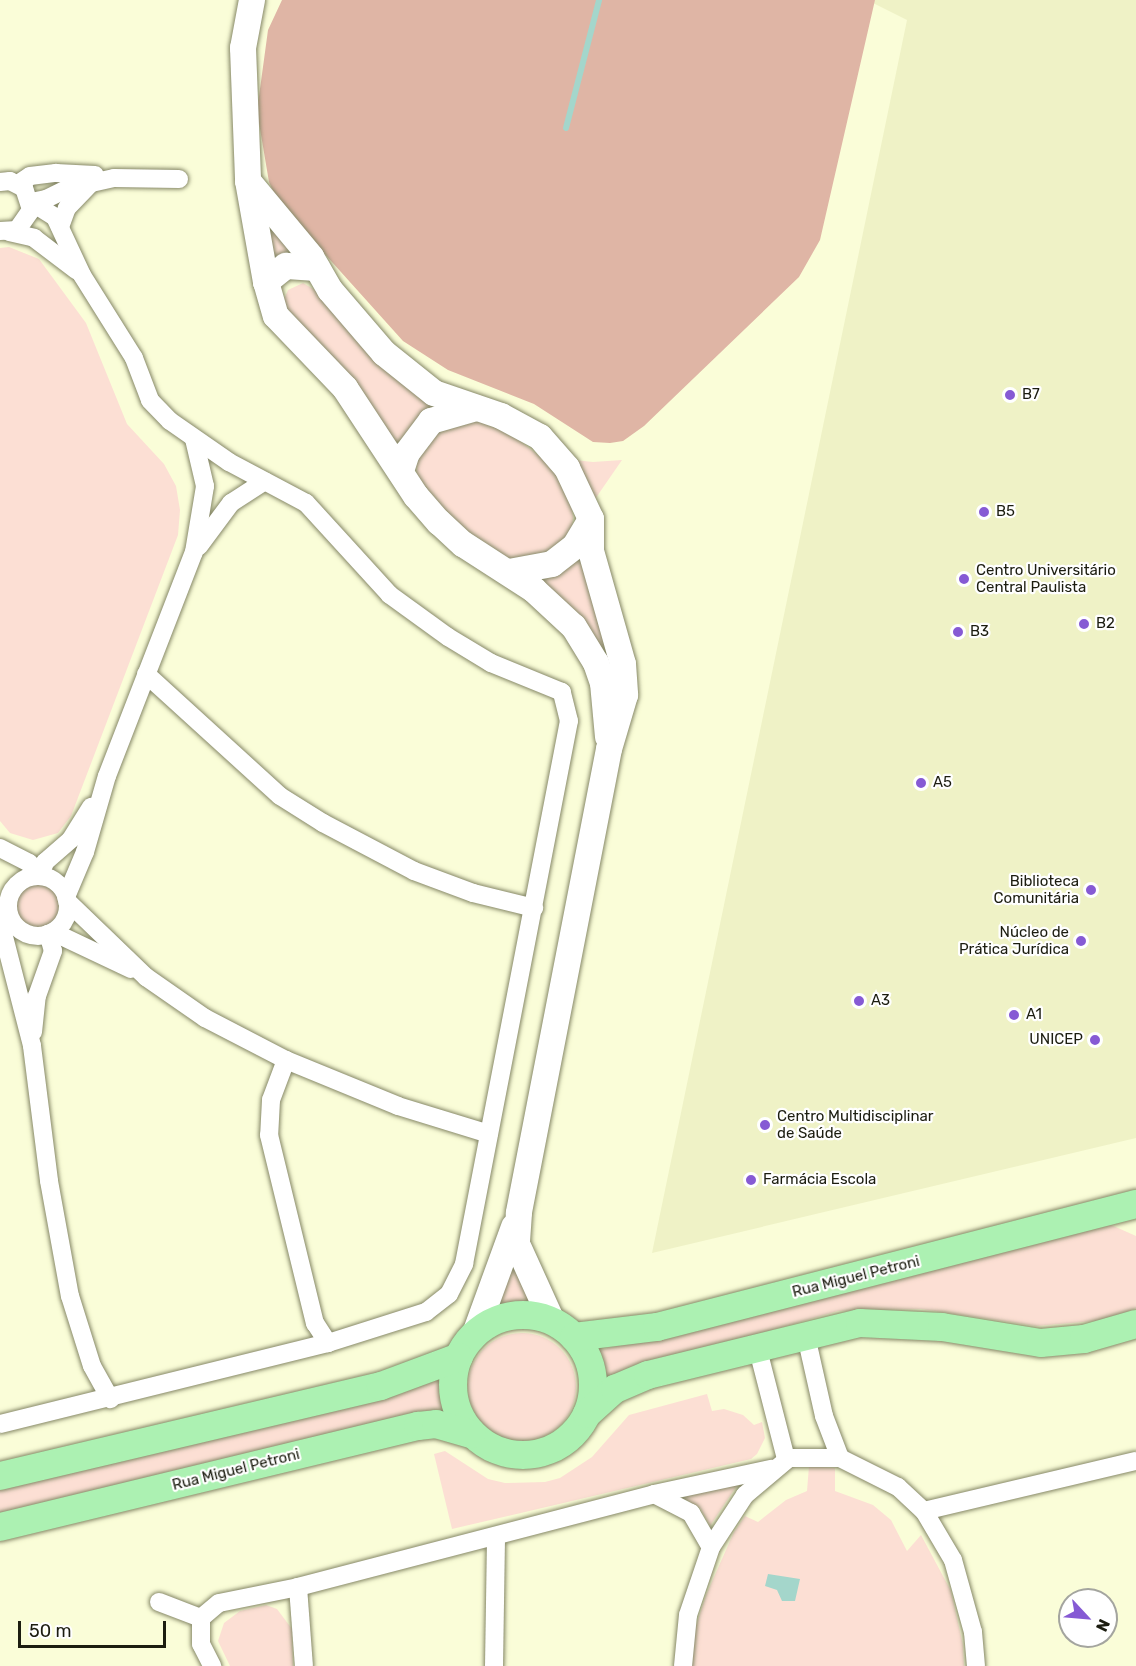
<!DOCTYPE html>
<html>
<head>
<meta charset="utf-8">
<style>
  body { margin:0 }
  #map { position:relative; width:1136px; height:1666px; overflow:hidden; background:#fafdd8; font-family:Rubik,sans-serif }
  div>[style] { position:absolute }
  .built>* { inset:0; background:#eff2c6 }
  .green>* { inset:0; background:#fcdfd4 }
  .round { border-radius:50% }
  .forest>* { inset:0; background:#dfb5a5 }
  .water>* { inset:0; background:#a4d6cb }
  .stream>* { height:6px; margin:-3px; padding:0 3px; transform-origin:3px; border-radius:3px; background:#a4d6cb }
  .roads { filter:drop-shadow(0 0 2px #868867) drop-shadow(0 0 2px #868867) }
  .street>* { height:18px; margin:-9px; padding:0 9px; transform-origin:9px; border-radius:9px; background:#fff }
  .street>.ring { margin:-9px; padding:0; box-sizing:content-box; background:none; border:18px solid #fff; border-radius:50% }
  .secondary>* { height:26px; margin:-13px; padding:0 13px; transform-origin:13px; border-radius:13px; background:#fff }
  .primary>* { height:28px; margin:-14px; padding:0 14px; transform-origin:14px; border-radius:14px; background:#acf1b2 }
  .primary>.ring { margin:-14px; padding:0; box-sizing:content-box; background:none; border:28px solid #acf1b2; border-radius:50% }
  .dots>* { width:16px; height:16px; translate:-50% -50%; box-sizing:border-box; border:3px solid #fff; border-radius:50% }
  span { translate:-50% -50%; white-space:nowrap; text-align:center; line-height:1.15; -webkit-text-stroke:4.5px #fff; paint-order:stroke }
  .poi-label { font-size:15px; color:#1c1d10 }
  .left { translate:0 -50%; text-align:left }
  .right { translate:-100% -50%; text-align:right }
  .street-label { font-size:15px; color:#1c1d10 }
  .north { position:absolute; left:1058px; top:1588px; width:60px; height:60px; box-sizing:border-box; background:#fff; border:2px solid #a4a59f; border-radius:50%; rotate:116deg; font-size:16px; font-weight:700; line-height:24px; text-align:center; color:#1c1d10 }
  .north::after { content:''; display:block; margin:auto; width:21px; height:27px; background:#865ad4; clip-path:polygon(50% 0,100% 100%,50% 72%,0 100%) }
  .scale { position:absolute; left:18px; top:1621px; width:148px; height:27px; box-sizing:border-box; border:3px solid #1c1d10; border-top:0; padding-left:8px; font-size:18px; line-height:21px; white-space:nowrap; color:#1c1d10; -webkit-text-stroke:4px #fff; paint-order:stroke }
</style>
</head>
<body>
<div id="map">
  <div class="built">
    <i style="clip-path:polygon(875px 0,1136px 0,1136px 1138px,652px 1253px,907px 20px,873px 3px)"></i>
  </div>
  <div class="green">
    <i style="clip-path:polygon(257px 205px,304px 254px,270px 258px)"></i>
    <i style="clip-path:polygon(9px 247px,39px 259px,86px 323px,127px 424px,164px 464px,176px 486px,180px 510px,178px 535px,71px 816px,58px 833px,33px 840px,10px 833px,0 821px,0 248px)"></i>
    <i style="clip-path:polygon(303px 283px,315px 290px,383px 369px,437px 404px,399px 449px,281px 306px,288px 290px)"></i>
    <i style="clip-path:polygon(467px 417px,502px 427px,551px 465px,571px 501px,573px 517px,572px 531px,557px 549px,516px 563px,450px 521px,417px 477px,416px 457px,432px 433px)"></i>
    <i style="clip-path:polygon(574px 460px,593px 462px,622px 460px,593px 502px)"></i>
    <i style="clip-path:polygon(580px 553px,617px 689px,535px 579px)"></i>
    <i class="round" style="left:13px;top:884px;width:46px;height:46px"></i>
    <i style="clip-path:polygon(1109px 1224px,1136px 1236px,1136px 1308px,1106px 1320px,1036px 1326px,921px 1309px,838px 1311px,607px 1378px,597px 1351px)"></i>
    <i style="clip-path:polygon(513px 1264px,532px 1302px,499px 1305px,499px 1303px)"></i>
    <i class="round" style="left:468px;top:1333px;width:108px;height:108px"></i>
    <i style="clip-path:polygon(442px 1377px,443px 1409px,408px 1414px,0 1514px,0 1490px,406px 1391px)"></i>
    <i style="clip-path:polygon(707px 1394px,712px 1411px,724px 1409px,743px 1415px,754px 1425px,762px 1422px,765px 1438px,757px 1454px,751px 1459px,452px 1529px,434px 1454px,445px 1451px,488px 1479px,505px 1483px,545px 1482px,560px 1478px,592px 1457px,629px 1415px)"></i>
    <i style="clip-path:polygon(809px 1466px,835px 1468px,835px 1491px,873px 1505px,891px 1520px,907px 1551px,921px 1535px,951px 1591px,963px 1645px,964px 1666px,690px 1666px,694px 1632px,706px 1595px,734px 1532px,745px 1516px,758px 1522px,786px 1500px,807px 1491px)"></i>
    <i style="clip-path:polygon(738px 1484px,710px 1526px,700px 1508px,681px 1497px)"></i>
    <i style="clip-path:polygon(266px 1605px,277px 1609px,292px 1629px,293px 1666px,230px 1666px,218px 1641px,224px 1623px,240px 1611px)"></i>
  </div>
  <div class="forest">
    <i style="clip-path:polygon(282px 0,875px 0,820px 240px,799px 277px,644px 426px,623px 441px,610px 443px,593px 442px,534px 404px,448px 370px,403px 341px,278px 202px,269px 182px,257px 111px,268px 30px)"></i>
  </div>
  <div class="water">
    <i style="clip-path:polygon(768px 1574px,800px 1579px,795px 1601px,782px 1601px,777px 1590px,765px 1586px)"></i>
  </div>
  <div class="stream">
    <i style="left:566px;top:128px;width:132px;rotate:-75.5deg"></i>
  </div>
  <div class="roads">
    <div class="street">
      <i style="left:0;top:182px;width:10px;rotate:-6deg"></i>
      <i style="left:10px;top:181px;width:16px;rotate:27deg"></i>
      <i style="left:24px;top:188px;width:23px;rotate:72deg"></i>
      <i style="left:31px;top:210px;width:24px;rotate:125deg"></i>
      <i style="left:17px;top:230px;width:17px;rotate:177deg"></i>
      <i style="left:18px;top:184px;width:14px;rotate:-34deg"></i>
      <i style="left:30px;top:176px;width:26px;rotate:-7deg"></i>
      <i style="left:56px;top:173px;width:39px;rotate:3deg"></i>
      <i style="left:31px;top:202px;width:15px;rotate:-11deg"></i>
      <i style="left:46px;top:199px;width:25px;rotate:-26deg"></i>
      <i style="left:69px;top:188px;width:46px;rotate:-12.5deg"></i>
      <i style="left:114px;top:178px;width:65px;rotate:0.9deg"></i>
      <i style="left:60px;top:227px;width:20px;rotate:-70deg"></i>
      <i style="left:67px;top:208px;width:35px;rotate:-46deg"></i>
      <i style="left:9px;top:232px;width:26px;rotate:13deg"></i>
      <i style="left:34px;top:238px;width:53px;rotate:37.3deg"></i>
      <i style="left:199px;top:546px;width:54px;rotate:-53.3deg"></i>
      <i style="left:231px;top:503px;width:40px;rotate:-32.9deg"></i>
      <i style="left:146px;top:674px;width:181px;rotate:42.3deg"></i>
      <i style="left:280px;top:796px;width:51px;rotate:32.1deg"></i>
      <i style="left:323px;top:823px;width:103px;rotate:27.8deg"></i>
      <i style="left:414px;top:871px;width:63px;rotate:20.4deg"></i>
      <i style="left:473px;top:893px;width:63px;rotate:13.8deg"></i>
      <i style="left:0;top:848px;width:33px;rotate:27deg"></i>
      <i style="left:29px;top:863px;width:16px;rotate:52deg"></i>
      <i style="left:40px;top:876px;width:15px;rotate:-70deg"></i>
      <i style="left:45px;top:862px;width:35px;rotate:-41deg"></i>
      <i style="left:71px;top:839px;width:38px;rotate:-58deg"></i>
      <i class="ring" style="left:8px;top:876px;width:42px;height:42px"></i>
      <i style="left:66px;top:897px;width:49px;rotate:-67.1deg"></i>
      <i style="left:85px;top:852px;width:79px;rotate:-73.9deg"></i>
      <i style="left:107px;top:776px;width:240px;rotate:-68.8deg"></i>
      <i style="left:194px;top:552px;width:67px;rotate:-80.5deg"></i>
      <i style="left:205px;top:486px;width:48px;rotate:-103.2deg"></i>
      <i style="left:67px;top:901px;width:110px;rotate:43.9deg"></i>
      <i style="left:146px;top:977px;width:72px;rotate:34.8deg"></i>
      <i style="left:205px;top:1018px;width:91px;rotate:27.4deg"></i>
      <i style="left:286px;top:1060px;width:121px;rotate:22.3deg"></i>
      <i style="left:398px;top:1106px;width:95px;rotate:17.1deg"></i>
      <i style="left:8px;top:911px;width:16px;rotate:117deg"></i>
      <i style="left:1px;top:925px;width:125px;rotate:75.6deg"></i>
      <i style="left:32px;top:1046px;width:136px;rotate:82.8deg"></i>
      <i style="left:49px;top:1181px;width:117px;rotate:79.7deg"></i>
      <i style="left:70px;top:1296px;width:73px;rotate:72.6deg"></i>
      <i style="left:92px;top:1366px;width:38px;rotate:61deg"></i>
      <i style="left:53px;top:932px;width:86px;rotate:25.4deg"></i>
      <i style="left:33px;top:1032px;width:36px;rotate:-84deg"></i>
      <i style="left:37px;top:996px;width:48px;rotate:-70.4deg"></i>
      <i style="left:53px;top:951px;width:18px;rotate:-106deg"></i>
      <i style="left:286px;top:1060px;width:43px;rotate:110.6deg"></i>
      <i style="left:271px;top:1100px;width:35px;rotate:93deg"></i>
      <i style="left:269px;top:1135px;width:194px;rotate:76.3deg"></i>
      <i style="left:315px;top:1323px;width:24px;rotate:57deg"></i>
      <i style="left:806px;top:1336px;width:82px;rotate:77.3deg"></i>
      <i style="left:824px;top:1416px;width:45px;rotate:69.1deg"></i>
      <i style="left:757px;top:1346px;width:117px;rotate:75.6deg"></i>
      <i style="left:0;top:1424px;width:338px;rotate:-13.9deg"></i>
      <i style="left:328px;top:1343px;width:103px;rotate:-17.6deg"></i>
      <i style="left:426px;top:1312px;width:29px;rotate:-38deg"></i>
      <i style="left:449px;top:1294px;width:34px;rotate:-63deg"></i>
      <i style="left:464px;top:1264px;width:553px;rotate:-79.06deg"></i>
      <i style="left:569px;top:721px;width:30px;rotate:-104deg"></i>
      <i style="left:562px;top:692px;width:77px;rotate:-157.8deg"></i>
      <i style="left:491px;top:663px;width:50px;rotate:-148.8deg"></i>
      <i style="left:448px;top:637px;width:72px;rotate:-144.1deg"></i>
      <i style="left:390px;top:595px;width:125px;rotate:-132.4deg"></i>
      <i style="left:306px;top:503px;width:87px;rotate:-152deg"></i>
      <i style="left:229px;top:462px;width:72px;rotate:-145.2deg"></i>
      <i style="left:170px;top:421px;width:29px;rotate:-134deg"></i>
      <i style="left:150px;top:400px;width:45px;rotate:-110.9deg"></i>
      <i style="left:134px;top:358px;width:98px;rotate:-122.1deg"></i>
      <i style="left:82px;top:275px;width:64px;rotate:-115deg"></i>
      <i style="left:55px;top:217px;width:28px;rotate:-148deg"></i>
      <i style="left:654px;top:1494px;width:42px;rotate:27.2deg"></i>
      <i style="left:691px;top:1513px;width:39px;rotate:60deg"></i>
      <i style="left:924px;top:1511px;width:218px;rotate:-13.3deg"></i>
      <i style="left:298px;top:1587px;width:79px;rotate:85.7deg"></i>
      <i style="left:159px;top:1602px;width:45px;rotate:20.9deg"></i>
      <i style="left:201px;top:1618px;width:23px;rotate:-40deg"></i>
      <i style="left:219px;top:1603px;width:81px;rotate:-11.4deg"></i>
      <i style="left:298px;top:1587px;width:368px;rotate:-14.6deg"></i>
      <i style="left:654px;top:1494px;width:120px;rotate:-12.1deg"></i>
      <i style="left:201px;top:1618px;width:26px;rotate:90deg"></i>
      <i style="left:201px;top:1644px;width:25px;rotate:63deg"></i>
      <i style="left:494px;top:1666px;width:129px;rotate:-89.1deg"></i>
      <i style="left:683px;top:1666px;width:51px;rotate:-84.4deg"></i>
      <i style="left:688px;top:1615px;width:72px;rotate:-71.3deg"></i>
      <i style="left:711px;top:1547px;width:62px;rotate:-56.8deg"></i>
      <i style="left:745px;top:1495px;width:57px;rotate:-40.1deg"></i>
      <i style="left:789px;top:1458px;width:51px"></i>
      <i style="left:840px;top:1458px;width:65px;rotate:26.6deg"></i>
      <i style="left:898px;top:1487px;width:35px;rotate:43deg"></i>
      <i style="left:924px;top:1511px;width:57px;rotate:59.4deg"></i>
      <i style="left:953px;top:1560px;width:75px;rotate:74.5deg"></i>
      <i style="left:973px;top:1632px;width:34px;rotate:85deg"></i>
    </div>
    <div class="secondary">
      <i style="left:252px;top:0;width:49px;rotate:100.6deg"></i>
      <i style="left:243px;top:48px;width:133px;rotate:87.8deg"></i>
      <i style="left:248px;top:181px;width:103px;rotate:79.9deg"></i>
      <i style="left:266px;top:282px;width:35px;rotate:74deg"></i>
      <i style="left:276px;top:316px;width:100px;rotate:46.2deg"></i>
      <i style="left:345px;top:388px;width:129px;rotate:56.7deg"></i>
      <i style="left:416px;top:496px;width:35px;rotate:49deg"></i>
      <i style="left:439px;top:522px;width:33px;rotate:43deg"></i>
      <i style="left:463px;top:544px;width:85px;rotate:32.9deg"></i>
      <i style="left:534px;top:590px;width:54px;rotate:42.8deg"></i>
      <i style="left:574px;top:627px;width:42px;rotate:58.6deg"></i>
      <i style="left:596px;top:663px;width:21px;rotate:71deg"></i>
      <i style="left:603px;top:683px;width:54px;rotate:84.7deg"></i>
      <i style="left:248px;top:181px;width:99px;rotate:50.3deg"></i>
      <i style="left:311px;top:257px;width:38px;rotate:60deg"></i>
      <i style="left:330px;top:290px;width:83px;rotate:49.4deg"></i>
      <i style="left:384px;top:353px;width:64px;rotate:38.7deg"></i>
      <i style="left:434px;top:393px;width:71px;rotate:18.9deg"></i>
      <i style="left:501px;top:416px;width:44px;rotate:28.3deg"></i>
      <i style="left:540px;top:437px;width:41px;rotate:48.9deg"></i>
      <i style="left:567px;top:468px;width:56px;rotate:64.8deg"></i>
      <i style="left:591px;top:519px;width:32px;rotate:90deg"></i>
      <i style="left:591px;top:551px;width:117px;rotate:74.2deg"></i>
      <i style="left:623px;top:664px;width:31px;rotate:86deg"></i>
      <i style="left:625px;top:695px;width:56px;rotate:106.5deg"></i>
      <i style="left:609px;top:749px;width:473px;rotate:101deg"></i>
      <i style="left:519px;top:1213px;width:31px;rotate:94deg"></i>
      <i style="left:517px;top:1244px;width:85px;rotate:65.6deg"></i>
      <i style="left:266px;top:282px;width:26px;rotate:-39deg"></i>
      <i style="left:286px;top:266px;width:31px;rotate:4deg"></i>
      <i style="left:401px;top:471px;width:19px;rotate:-72deg"></i>
      <i style="left:407px;top:453px;width:40px;rotate:-53deg"></i>
      <i style="left:431px;top:421px;width:47px;rotate:-16.1deg"></i>
      <i style="left:509px;top:572px;width:44px;rotate:-10.5deg"></i>
      <i style="left:552px;top:564px;width:29px;rotate:-38deg"></i>
      <i style="left:575px;top:546px;width:31px;rotate:-59deg"></i>
      <i style="left:475px;top:1334px;width:114px;rotate:-70deg"></i>
    </div>
    <div class="primary">
      <i class="ring" style="left:453px;top:1315px;width:112px;height:112px"></i>
      <i style="left:574px;top:1337px;width:84px;rotate:-6.9deg"></i>
      <i style="left:657px;top:1327px;width:495px;rotate:-14.4deg"></i>
      <i style="left:587px;top:1414px;width:38px;rotate:-42deg"></i>
      <i style="left:615px;top:1389px;width:36px;rotate:-23deg"></i>
      <i style="left:648px;top:1375px;width:218px;rotate:-13.8deg"></i>
      <i style="left:860px;top:1323px;width:82px;rotate:2.8deg"></i>
      <i style="left:942px;top:1327px;width:100px;rotate:9.2deg"></i>
      <i style="left:1041px;top:1343px;width:43px;rotate:-5.3deg"></i>
      <i style="left:1084px;top:1339px;width:54px;rotate:-16.1deg"></i>
      <i style="left:0;top:1476px;width:391px;rotate:-13.3deg"></i>
      <i style="left:381px;top:1386px;width:83px;rotate:-20.4deg"></i>
      <i style="left:0;top:1527px;width:430px;rotate:-13.6deg"></i>
      <i style="left:418px;top:1426px;width:18px;rotate:-6deg"></i>
      <i style="left:436px;top:1424px;width:37px;rotate:16deg"></i>
    </div>
  </div>
  <div class="dots">
    <i style="left:1010px;top:395px;background:#865ad4"></i>
    <i style="left:984px;top:512px;background:#865ad4"></i>
    <i style="left:964px;top:579px;background:#865ad4"></i>
    <i style="left:1084px;top:624px;background:#865ad4"></i>
    <i style="left:958px;top:632px;background:#865ad4"></i>
    <i style="left:921px;top:783px;background:#865ad4"></i>
    <i style="left:1091px;top:890px;background:#865ad4"></i>
    <i style="left:1081px;top:941px;background:#865ad4"></i>
    <i style="left:859px;top:1001px;background:#865ad4"></i>
    <i style="left:1014px;top:1015px;background:#865ad4"></i>
    <i style="left:1095px;top:1040px;background:#865ad4"></i>
    <i style="left:765px;top:1125px;background:#865ad4"></i>
    <i style="left:751px;top:1180px;background:#865ad4"></i>
  </div>
  <div class="poi-label">
    <span class="left" style="left:1022px;top:395px">B7</span>
    <span class="left" style="left:996px;top:512px">B5</span>
    <span class="left" style="left:976px;top:579px">Centro Universitário<br>Central Paulista</span>
    <span class="left" style="left:1096px;top:624px">B2</span>
    <span class="left" style="left:970px;top:632px">B3</span>
    <span class="left" style="left:933px;top:783px">A5</span>
    <span class="right" style="left:1079px;top:890px">Biblioteca<br>Comunitária</span>
    <span class="right" style="left:1069px;top:941px">Núcleo de<br>Prática Jurídica</span>
    <span class="left" style="left:871px;top:1001px">A3</span>
    <span class="left" style="left:1026px;top:1015px">A1</span>
    <span class="right" style="left:1083px;top:1040px">UNICEP</span>
    <span class="left" style="left:777px;top:1125px">Centro Multidisciplinar<br>de Saúde</span>
    <span class="left" style="left:763px;top:1180px">Farmácia Escola</span>
  </div>
  <div class="street-label">
    <span style="left:856px;top:1277px;rotate:-14deg">Rua Miguel Petroni</span>
    <span style="left:236px;top:1470px;rotate:-14deg">Rua Miguel Petroni</span>
  </div>
  <div class="north">N</div>
  <div class="scale">50 m</div>
</div>
</body>
</html>
